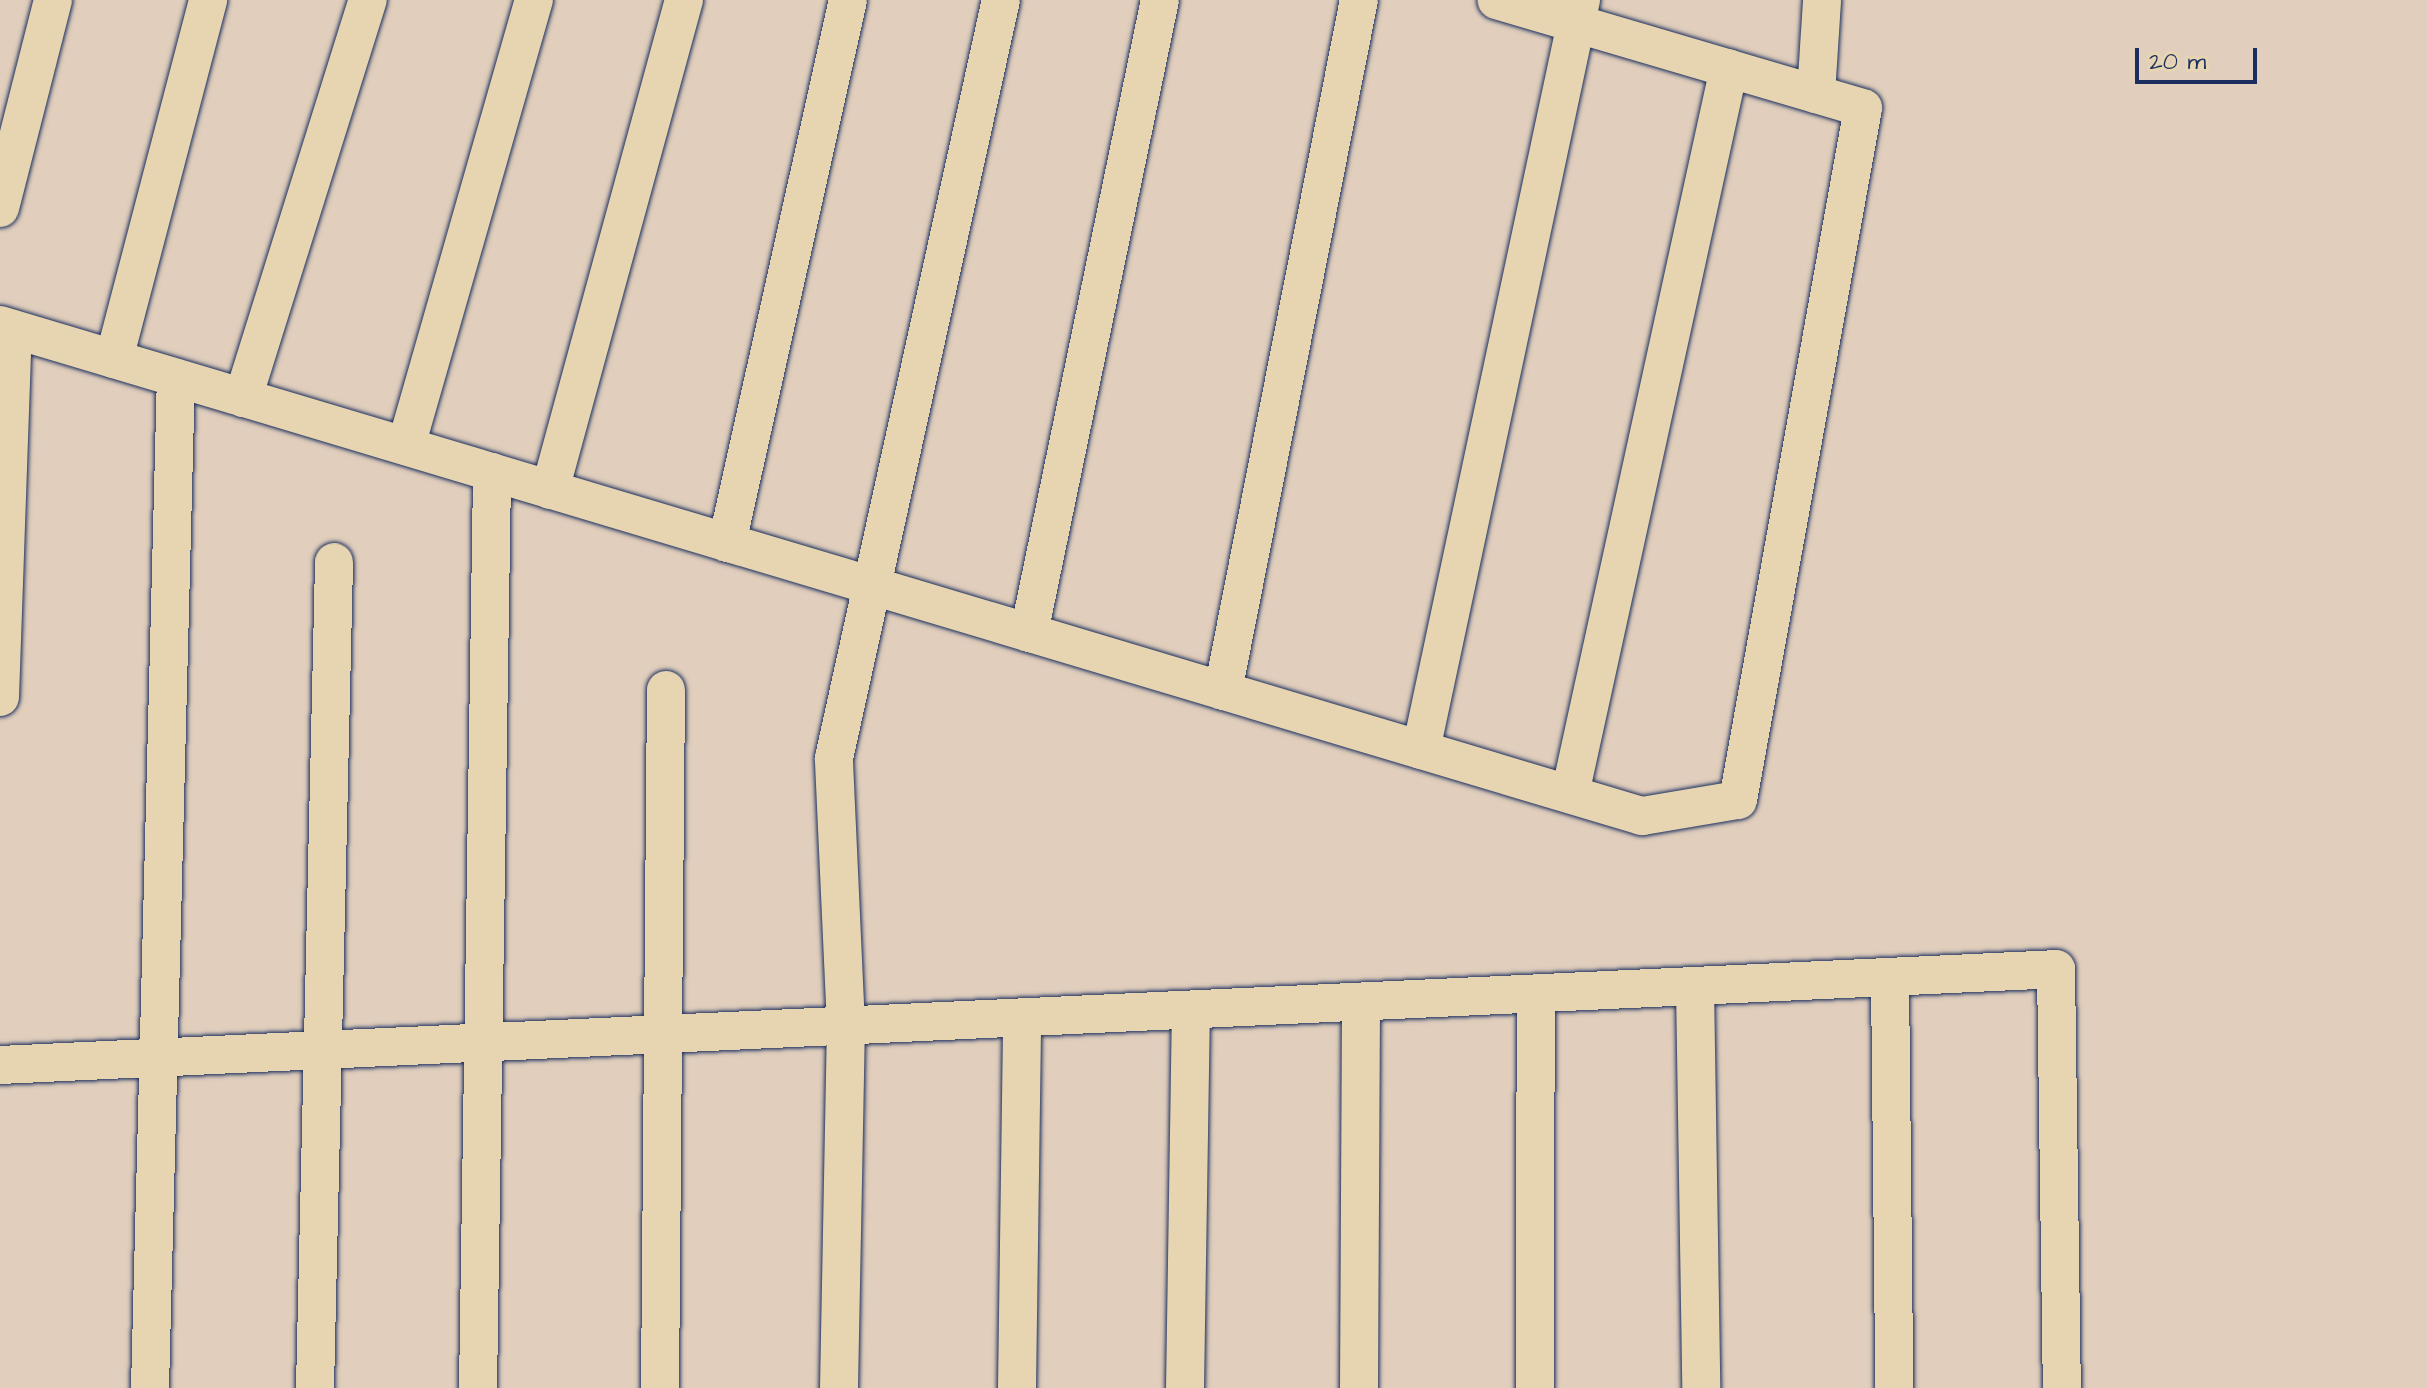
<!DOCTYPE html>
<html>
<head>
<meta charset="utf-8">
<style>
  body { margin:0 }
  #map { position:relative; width:2427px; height:1388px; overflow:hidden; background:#e1cebc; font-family:"Architects Daughter",sans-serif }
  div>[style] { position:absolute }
  .roads { filter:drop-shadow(0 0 2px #1b2f5e) drop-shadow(0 0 2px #1b2f5e) }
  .street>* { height:38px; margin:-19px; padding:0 19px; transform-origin:19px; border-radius:19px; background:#e7d5b2 }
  span { translate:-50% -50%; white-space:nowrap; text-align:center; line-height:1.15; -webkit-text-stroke:8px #e7d5b2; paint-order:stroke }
  .scale { position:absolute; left:2135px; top:48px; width:122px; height:36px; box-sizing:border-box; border:4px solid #1b2f5e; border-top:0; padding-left:10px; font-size:24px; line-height:28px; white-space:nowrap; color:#1b2f5e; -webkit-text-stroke:6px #e7d5b2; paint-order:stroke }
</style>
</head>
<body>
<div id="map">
  <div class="roads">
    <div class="street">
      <i style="left:1816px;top:94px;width:94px;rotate:-86.3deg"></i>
      <i style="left:0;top:208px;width:215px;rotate:-75.7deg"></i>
      <i style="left:0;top:325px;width:1714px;rotate:16.65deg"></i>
      <i style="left:1642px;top:816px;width:97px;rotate:-9.5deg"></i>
      <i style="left:1738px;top:800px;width:703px;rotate:-79.76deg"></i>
      <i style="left:1863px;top:108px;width:382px;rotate:-163.6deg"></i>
      <i style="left:114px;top:359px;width:371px;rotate:-75.3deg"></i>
      <i style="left:243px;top:398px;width:417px;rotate:-72.6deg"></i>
      <i style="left:406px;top:446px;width:464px;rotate:-74deg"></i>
      <i style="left:550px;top:490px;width:508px;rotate:-74.71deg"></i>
      <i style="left:727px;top:543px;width:556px;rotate:-77.44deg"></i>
      <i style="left:1029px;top:633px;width:646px;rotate:-78.31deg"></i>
      <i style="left:1223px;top:691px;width:704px;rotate:-78.87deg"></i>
      <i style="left:0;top:697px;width:368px;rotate:-88deg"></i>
      <i style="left:1421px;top:750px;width:767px;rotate:-77.96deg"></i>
      <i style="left:1570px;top:794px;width:743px;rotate:-77.65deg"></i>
      <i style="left:1890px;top:977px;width:411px;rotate:89.4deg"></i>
      <i style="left:1695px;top:986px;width:402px;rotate:89.1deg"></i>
      <i style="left:0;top:1065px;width:2058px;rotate:-2.67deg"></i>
      <i style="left:2056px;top:969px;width:419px;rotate:89.2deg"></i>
      <i style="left:150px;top:1388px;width:1010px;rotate:-88.53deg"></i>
      <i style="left:315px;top:1388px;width:826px;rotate:-88.68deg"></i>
      <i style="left:478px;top:1388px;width:916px;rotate:-89.12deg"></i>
      <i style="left:660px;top:1388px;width:698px;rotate:-89.51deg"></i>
      <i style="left:839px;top:1388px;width:362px;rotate:-88.9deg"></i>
      <i style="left:846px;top:1026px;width:268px;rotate:-92.6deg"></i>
      <i style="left:834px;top:758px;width:776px;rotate:-77.58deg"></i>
      <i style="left:1017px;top:1388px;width:370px;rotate:-89.2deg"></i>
      <i style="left:1185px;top:1388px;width:378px;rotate:-89.1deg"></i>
      <i style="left:1359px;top:1388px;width:386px;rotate:-89.7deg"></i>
      <i style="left:1535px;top:1388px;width:394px;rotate:-89.9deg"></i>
    </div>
  </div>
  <div class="scale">20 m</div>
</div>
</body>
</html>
